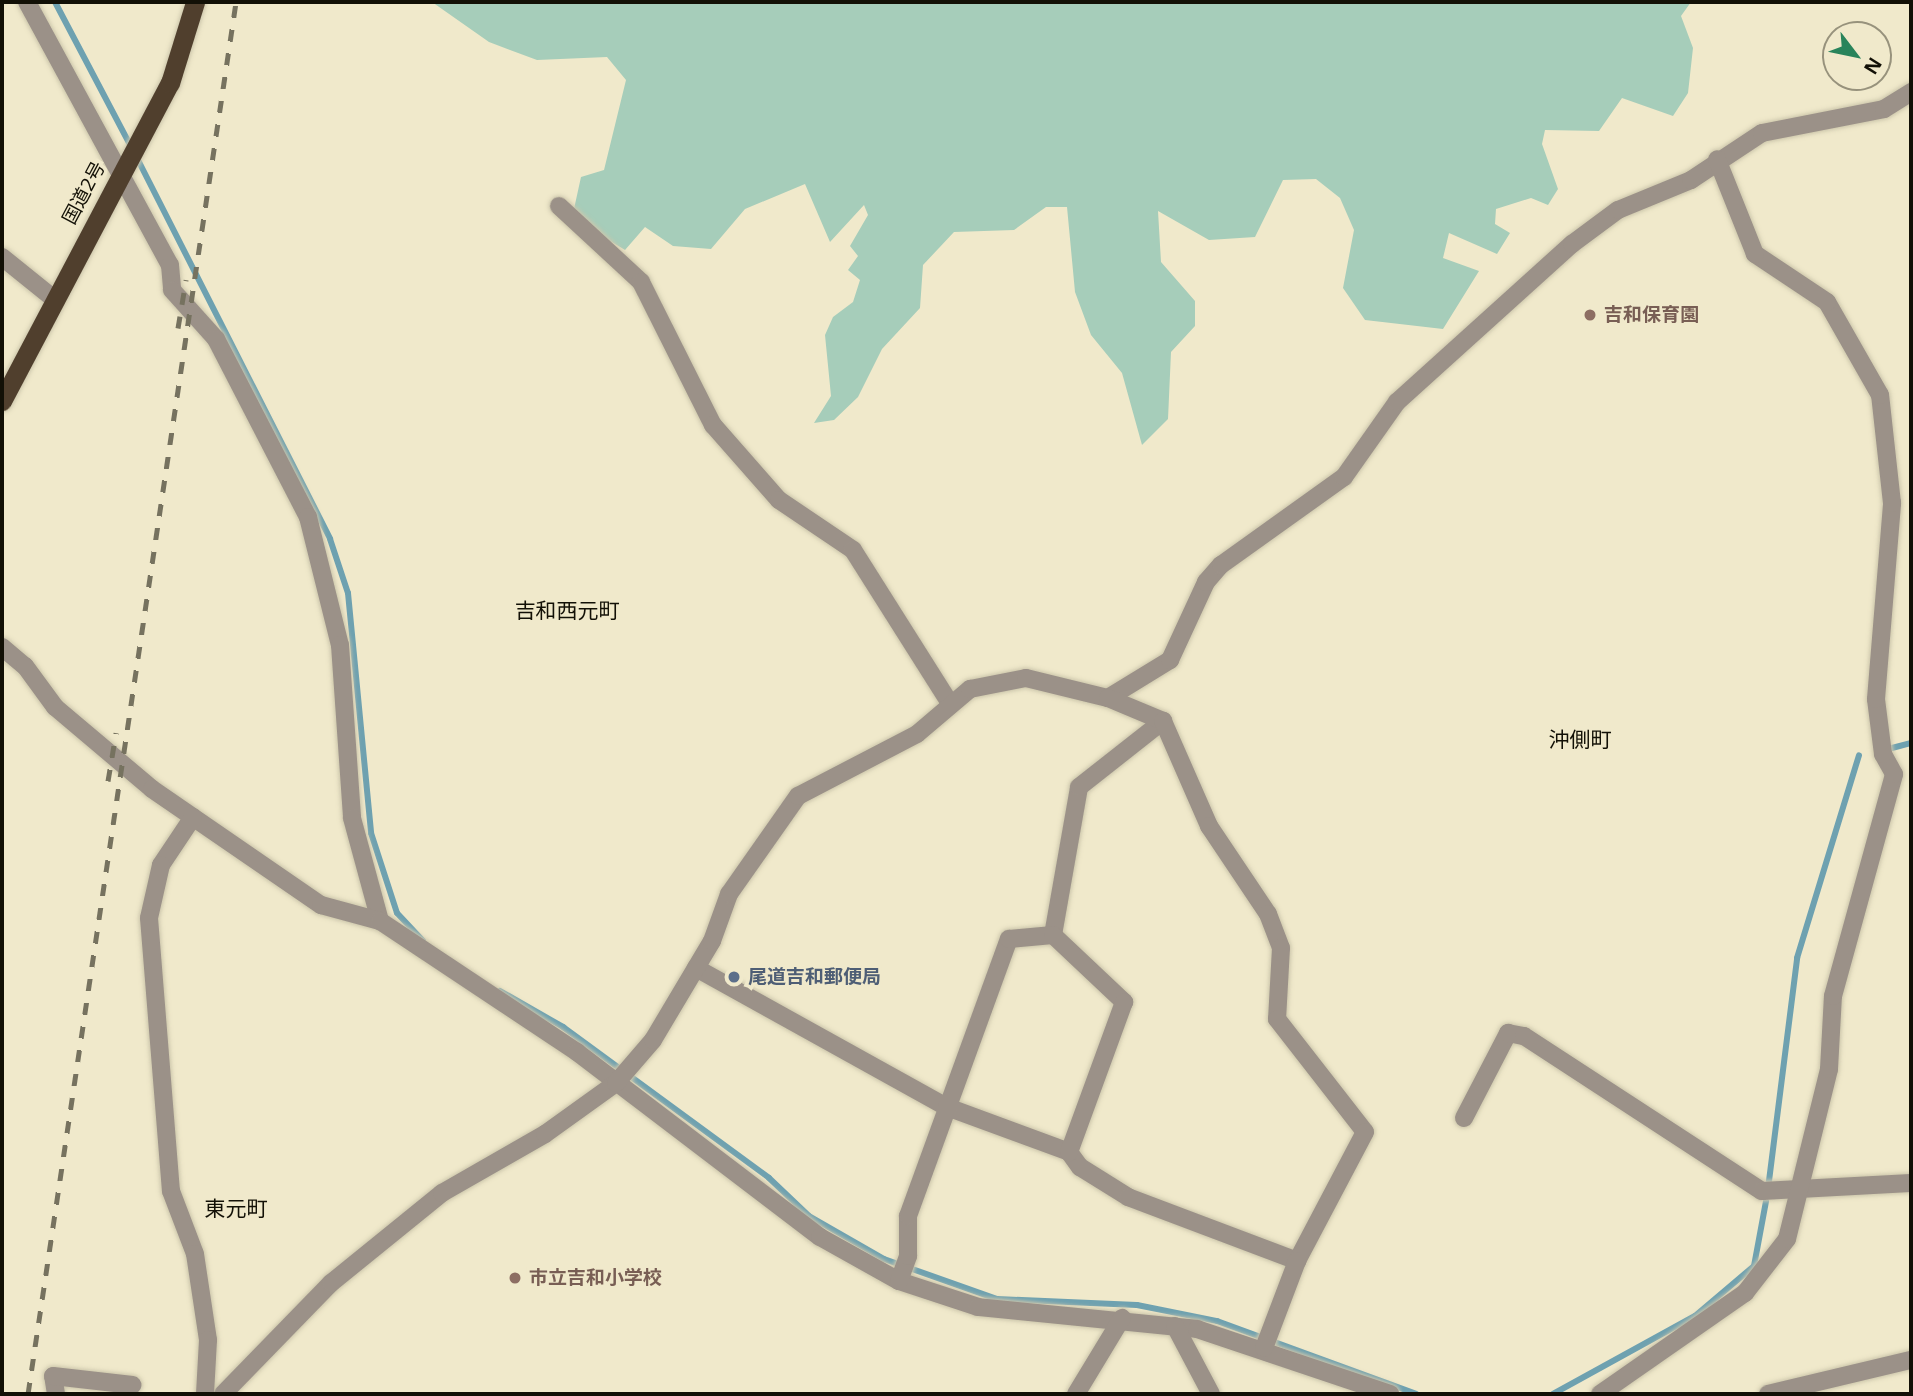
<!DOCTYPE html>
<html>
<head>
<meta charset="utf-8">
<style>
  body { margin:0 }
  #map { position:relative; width:1913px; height:1396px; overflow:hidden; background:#f0e9cb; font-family:"Noto Sans","Noto Sans JP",sans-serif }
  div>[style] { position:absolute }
  .green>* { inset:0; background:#a6cdba }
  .stream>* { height:6px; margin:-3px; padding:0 3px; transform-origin:3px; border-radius:3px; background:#6ea1b0 }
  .roads { filter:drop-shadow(0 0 2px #ccc6ab) drop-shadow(0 0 2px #ccc6ab) }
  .minor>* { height:18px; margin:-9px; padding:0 9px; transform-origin:9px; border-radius:9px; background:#9b9188 }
  .tertiary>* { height:18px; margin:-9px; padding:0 9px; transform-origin:9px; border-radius:9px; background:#9b9188 }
  .trunk>* { height:19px; margin:-9.5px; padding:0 9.5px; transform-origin:9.5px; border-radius:9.5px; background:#503f2d }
  .rail>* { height:5px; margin-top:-2.5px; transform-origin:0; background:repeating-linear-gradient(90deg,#76725f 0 12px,transparent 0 24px) }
  .dots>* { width:19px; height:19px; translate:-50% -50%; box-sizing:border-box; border:4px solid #f0e9cb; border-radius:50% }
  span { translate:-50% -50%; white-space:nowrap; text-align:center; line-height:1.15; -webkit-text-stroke:7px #f0e9cb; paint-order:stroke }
  .street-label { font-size:19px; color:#121006 }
  .education-label { font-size:19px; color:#785e54; font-weight:700 }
  .left { translate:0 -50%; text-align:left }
  .service-label { font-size:19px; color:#4e5e75; font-weight:700 }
  .neighbourhood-label { font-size:21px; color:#121006 }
  .frame { position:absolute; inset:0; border:4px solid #121006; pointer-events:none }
  .north { position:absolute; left:1822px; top:21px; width:70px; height:70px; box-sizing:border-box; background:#f0e9cb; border:2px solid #97927c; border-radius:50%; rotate:122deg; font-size:19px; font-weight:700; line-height:28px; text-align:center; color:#121006 }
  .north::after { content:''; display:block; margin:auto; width:24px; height:32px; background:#29845b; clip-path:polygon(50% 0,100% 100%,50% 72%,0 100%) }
</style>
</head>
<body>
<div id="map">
  <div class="green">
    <i style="clip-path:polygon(432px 2px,1691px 2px,1681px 16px,1693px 48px,1688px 93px,1673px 116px,1622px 98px,1599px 131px,1545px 130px,1542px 144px,1558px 189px,1548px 205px,1531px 198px,1496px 209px,1495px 224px,1510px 233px,1497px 254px,1449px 233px,1443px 258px,1479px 271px,1443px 329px,1365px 320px,1343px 288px,1354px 230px,1340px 198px,1316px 179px,1283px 180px,1255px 237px,1209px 240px,1158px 211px,1161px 262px,1195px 301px,1195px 326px,1171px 352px,1168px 419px,1142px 445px,1122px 373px,1091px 335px,1075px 292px,1067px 207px,1046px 207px,1014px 230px,954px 232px,923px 265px,920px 308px,882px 349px,858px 397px,834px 420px,814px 423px,831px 396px,825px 335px,833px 317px,853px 302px,860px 280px,848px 270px,858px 256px,850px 246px,868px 215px,864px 205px,830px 242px,805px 184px,745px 209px,711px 249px,673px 246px,645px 227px,625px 250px,572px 218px,581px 177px,604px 170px,626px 80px,607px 57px,537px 60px,489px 42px)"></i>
  </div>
  <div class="stream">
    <i style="left:55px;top:2px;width:164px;rotate:62.3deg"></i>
    <i style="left:136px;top:156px;width:429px;rotate:63.1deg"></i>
    <i style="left:330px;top:539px;width:57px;rotate:71.6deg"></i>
    <i style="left:348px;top:593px;width:241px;rotate:84.5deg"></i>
    <i style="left:371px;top:833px;width:84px;rotate:72deg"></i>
    <i style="left:397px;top:913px;width:38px;rotate:47deg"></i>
    <i style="left:1892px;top:748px;width:20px;rotate:-15deg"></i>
    <i style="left:500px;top:991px;width:73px;rotate:29.7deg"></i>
    <i style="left:563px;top:1027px;width:255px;rotate:36.2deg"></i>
    <i style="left:769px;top:1178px;width:55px;rotate:43.5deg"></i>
    <i style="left:809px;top:1216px;width:86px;rotate:29.8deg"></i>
    <i style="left:884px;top:1259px;width:120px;rotate:19.5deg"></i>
    <i style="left:997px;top:1299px;width:140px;rotate:2.5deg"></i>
    <i style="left:1137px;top:1305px;width:82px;rotate:11.3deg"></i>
    <i style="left:1217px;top:1321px;width:212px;rotate:20.1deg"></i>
    <i style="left:1769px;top:1181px;width:225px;rotate:-82.8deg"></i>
    <i style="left:1797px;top:958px;width:212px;rotate:-73deg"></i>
    <i style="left:1553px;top:1394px;width:162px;rotate:-28.8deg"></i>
    <i style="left:1695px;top:1316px;width:77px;rotate:-40.3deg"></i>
    <i style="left:1754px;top:1266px;width:66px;rotate:-79.5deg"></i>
  </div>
  <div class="roads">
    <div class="minor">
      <i style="left:27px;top:2px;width:299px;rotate:61.5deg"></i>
      <i style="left:170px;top:265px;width:25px;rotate:85deg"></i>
      <i style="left:172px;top:290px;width:66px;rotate:48.1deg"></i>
      <i style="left:216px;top:339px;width:200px;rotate:62.7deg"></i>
      <i style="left:308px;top:517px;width:132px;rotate:76deg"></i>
      <i style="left:340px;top:645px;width:173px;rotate:86deg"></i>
      <i style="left:352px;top:818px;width:107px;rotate:74.8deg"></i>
      <i style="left:559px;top:206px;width:112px;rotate:42.8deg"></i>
      <i style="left:641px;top:282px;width:160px;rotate:63.3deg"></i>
      <i style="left:713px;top:425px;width:100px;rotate:48.7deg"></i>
      <i style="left:779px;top:500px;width:89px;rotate:34deg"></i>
      <i style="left:853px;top:550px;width:180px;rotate:57.7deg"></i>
      <i style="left:2px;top:257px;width:67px;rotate:38.9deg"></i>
      <i style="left:2px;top:647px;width:30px;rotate:40deg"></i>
      <i style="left:25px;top:666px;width:51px;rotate:53.8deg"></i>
      <i style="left:55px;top:707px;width:127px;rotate:40.2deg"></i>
      <i style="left:152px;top:789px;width:205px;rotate:34.5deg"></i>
      <i style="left:321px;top:905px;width:61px;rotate:15.2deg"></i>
      <i style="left:380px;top:921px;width:237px;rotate:33.6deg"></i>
      <i style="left:577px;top:1052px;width:305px;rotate:37.3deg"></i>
      <i style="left:820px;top:1237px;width:90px;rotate:29.1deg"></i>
      <i style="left:899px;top:1281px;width:83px;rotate:18.2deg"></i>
      <i style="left:978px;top:1307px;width:220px;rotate:5.7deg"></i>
      <i style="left:1197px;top:1329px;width:204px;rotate:18.6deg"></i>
      <i style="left:1108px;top:698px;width:73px;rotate:-31.5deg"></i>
      <i style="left:1170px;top:660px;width:86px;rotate:-65.2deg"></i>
      <i style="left:1206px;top:582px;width:23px;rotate:-49deg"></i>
      <i style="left:1221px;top:565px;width:151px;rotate:-35.6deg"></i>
      <i style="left:1344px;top:477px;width:92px;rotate:-54.8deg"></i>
      <i style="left:1397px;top:402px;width:236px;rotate:-42.1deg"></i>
      <i style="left:1572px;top:244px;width:57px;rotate:-36.5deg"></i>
      <i style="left:1618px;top:210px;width:79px;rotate:-22.3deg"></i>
      <i style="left:1691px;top:180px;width:85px;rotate:-33.5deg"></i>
      <i style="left:1762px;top:133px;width:124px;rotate:-11.1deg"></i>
      <i style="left:1884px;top:109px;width:32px;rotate:-32deg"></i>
      <i style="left:193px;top:817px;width:58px;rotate:123.7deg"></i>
      <i style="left:161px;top:865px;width:54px;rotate:102.8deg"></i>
      <i style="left:149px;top:918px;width:274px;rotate:85.4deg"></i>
      <i style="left:171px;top:1191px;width:67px;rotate:69.1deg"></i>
      <i style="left:195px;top:1254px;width:87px;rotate:81.4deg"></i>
      <i style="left:208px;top:1340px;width:54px;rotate:93.2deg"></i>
      <i style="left:1053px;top:935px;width:150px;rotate:-80deg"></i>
      <i style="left:1079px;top:787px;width:107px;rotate:-38.2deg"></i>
      <i style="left:696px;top:968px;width:287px;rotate:29deg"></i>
      <i style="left:947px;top:1107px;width:130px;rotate:20.2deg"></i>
      <i style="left:1069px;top:1152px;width:19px;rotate:54deg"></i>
      <i style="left:1080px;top:1167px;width:57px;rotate:32deg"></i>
      <i style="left:1128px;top:1197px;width:181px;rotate:20.7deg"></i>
      <i style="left:1464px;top:1118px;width:96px;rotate:-62.6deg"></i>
      <i style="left:1508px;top:1033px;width:16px;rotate:11deg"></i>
      <i style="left:1524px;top:1036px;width:284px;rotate:33.1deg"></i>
      <i style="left:1762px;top:1191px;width:149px;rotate:-3.1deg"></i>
      <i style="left:899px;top:1281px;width:27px;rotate:-70deg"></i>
      <i style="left:908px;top:1256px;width:40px;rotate:-90deg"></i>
      <i style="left:908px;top:1216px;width:295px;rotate:-70deg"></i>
      <i style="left:1009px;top:939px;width:44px;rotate:-5.2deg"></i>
      <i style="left:1053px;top:935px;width:98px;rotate:43.3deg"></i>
      <i style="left:1124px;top:1002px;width:160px;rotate:110.1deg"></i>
      <i style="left:1175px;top:1326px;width:77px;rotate:62.1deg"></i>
      <i style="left:56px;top:1394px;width:18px;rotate:-99deg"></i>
      <i style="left:53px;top:1376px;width:80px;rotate:6.5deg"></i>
      <i style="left:223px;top:1394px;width:155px;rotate:-45.8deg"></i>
      <i style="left:331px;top:1283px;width:143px;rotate:-39deg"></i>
      <i style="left:442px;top:1193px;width:119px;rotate:-29.8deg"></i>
      <i style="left:545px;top:1134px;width:87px;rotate:-35.7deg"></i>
      <i style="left:616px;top:1083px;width:57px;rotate:-49.3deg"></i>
      <i style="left:653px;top:1040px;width:115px;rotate:-59.2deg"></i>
      <i style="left:712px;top:941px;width:50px;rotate:-70.1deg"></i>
      <i style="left:729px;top:894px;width:120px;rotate:-54.9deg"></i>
      <i style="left:798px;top:796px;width:134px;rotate:-27.5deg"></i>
      <i style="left:917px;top:734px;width:70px;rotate:-40.3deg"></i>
      <i style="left:970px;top:689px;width:57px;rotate:-11.1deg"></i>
      <i style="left:1026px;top:678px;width:84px;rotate:13.7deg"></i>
      <i style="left:1108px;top:698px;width:60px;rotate:22.7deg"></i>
      <i style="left:1163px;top:721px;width:115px;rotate:66.3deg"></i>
      <i style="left:1209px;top:826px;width:106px;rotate:56.2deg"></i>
      <i style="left:1268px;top:914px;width:36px;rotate:69deg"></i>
      <i style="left:1281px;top:948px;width:71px;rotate:93.2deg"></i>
      <i style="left:1277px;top:1019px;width:143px;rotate:52.1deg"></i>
      <i style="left:1365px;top:1132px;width:146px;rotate:117.8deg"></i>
      <i style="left:1297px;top:1261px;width:93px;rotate:110.8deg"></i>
      <i style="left:1076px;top:1394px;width:89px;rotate:-58.8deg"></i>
      <i style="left:1600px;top:1394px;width:177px;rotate:-34.9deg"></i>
      <i style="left:1745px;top:1293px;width:68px;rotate:-52.1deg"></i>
      <i style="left:1787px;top:1239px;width:175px;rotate:-76.1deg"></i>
      <i style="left:1829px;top:1069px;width:73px;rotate:-86.9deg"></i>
      <i style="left:1833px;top:996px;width:230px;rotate:-74.6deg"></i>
      <i style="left:1894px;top:774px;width:23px;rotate:-119deg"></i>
      <i style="left:1883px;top:754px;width:55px;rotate:-97.3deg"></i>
      <i style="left:1876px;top:699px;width:197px;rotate:-85.3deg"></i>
      <i style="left:1892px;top:503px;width:109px;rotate:-96.3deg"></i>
      <i style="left:1880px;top:395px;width:107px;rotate:-119.7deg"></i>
      <i style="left:1827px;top:302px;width:87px;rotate:-146.3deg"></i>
      <i style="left:1755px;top:254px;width:102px;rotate:-111.8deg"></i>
    </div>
    <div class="tertiary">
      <i style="left:1768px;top:1394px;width:147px;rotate:-13.4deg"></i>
    </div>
    <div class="trunk">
      <i style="left:2px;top:401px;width:360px;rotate:-62.2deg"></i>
      <i style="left:170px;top:83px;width:85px;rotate:-72.8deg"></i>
    </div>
  </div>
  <div class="rail">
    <i style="left:178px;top:328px;width:49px;rotate:-80.5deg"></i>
    <i style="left:108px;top:781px;width:49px;rotate:-80.5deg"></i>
    <i style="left:28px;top:1394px;width:1407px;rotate:-81.5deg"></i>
  </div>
  <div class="dots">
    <i style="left:1590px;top:315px;background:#8d6e63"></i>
    <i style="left:734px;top:977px;background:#5c6f8a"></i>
    <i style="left:515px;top:1278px;background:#8d6e63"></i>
  </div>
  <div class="street-label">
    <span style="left:84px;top:193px;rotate:-62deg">国道2号</span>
  </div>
  <div class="education-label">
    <span class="left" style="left:1604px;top:315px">吉和保育園</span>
    <span class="left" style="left:529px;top:1278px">市立吉和小学校</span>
  </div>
  <div class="service-label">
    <span class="left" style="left:748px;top:977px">尾道吉和郵便局</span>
  </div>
  <div class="neighbourhood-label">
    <span style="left:567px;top:610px">吉和西元町</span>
    <span style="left:1580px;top:739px">沖側町</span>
    <span style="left:236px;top:1208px">東元町</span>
  </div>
  <div class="frame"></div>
  <div class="north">N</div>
</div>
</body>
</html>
